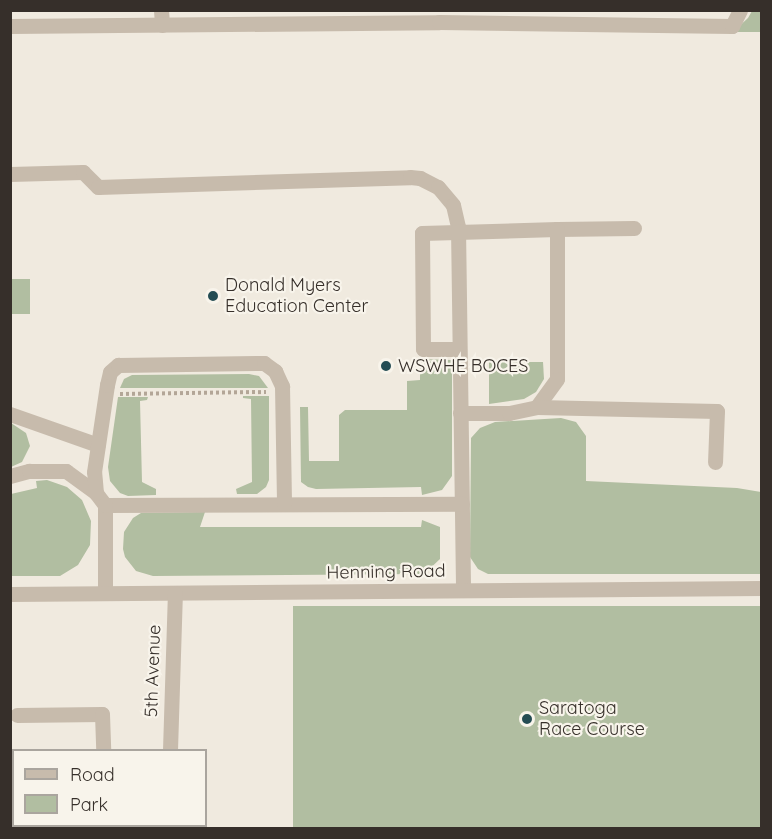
<!DOCTYPE html>
<html>
<head>
<meta charset="utf-8">
<style>
  body { margin:0 }
  #map { position:relative; width:772px; height:839px; overflow:hidden; background:#f0eadf; font-family:Quicksand,sans-serif }
  div>[style] { position:absolute }
  .green>* { inset:0; background:#b1bea1; transform-origin:0 0 }
  .path>* { height:4px; margin-top:-2px; transform-origin:0; background:repeating-linear-gradient(90deg,#b3a697 0 3px,transparent 0 6px) }
  .minor>* { height:15px; margin:-7.5px; padding:0 7.5px; transform-origin:7.5px; border-radius:7.5px; background:#c7bbac }
  .dots>* { width:16px; height:16px; translate:-50% -50%; box-sizing:border-box; border:3px solid #f8f4eb; border-radius:50% }
  span { translate:-50% -50%; white-space:nowrap; text-align:center; line-height:1.15; -webkit-text-stroke:4.5px #f8f4eb; paint-order:stroke }
  .poi-label { font-size:18px; color:#362f2a }
  .left { translate:0 -50%; text-align:left }
  .street-label { font-size:18px; color:#362f2a }
  .frame { position:absolute; inset:0; border:12px solid #362f2a; pointer-events:none }
  .legend { position:absolute; left:12px; top:749px; width:195px; height:78px; box-sizing:border-box; background:#f8f4eb; border:2px solid #aaa59e; margin:0; padding:8px 10px; list-style:none; font-size:18px; color:#362f2a }
  .legend li { display:flex; align-items:center; gap:12px; height:30px }
  .legend b { width:30px; border:2px solid #aaa59e }
</style>
</head>
<body>
<div id="map">
  <div class="green">
    <i style="clip-path:polygon(752px 11px,761px 11px,761px 32px,733px 32px,748px 18px)"></i>
    <i style="left:10px;top:279px;width:20px;height:35px"></i>
    <i style="clip-path:polygon(420px 359px,452px 360px,452px 476px,442px 490px,422px 495px,421px 487px,316px 489px,308px 487px,301px 482px,300px 407px,308px 407px,309px 461px,339px 461px,339px 415px,345px 410px,407px 410px,407px 381px,420px 380px)"></i>
    <i style="clip-path:polygon(489px 362px,543px 362px,544px 379px,536px 392px,524px 399px,489px 404px)"></i>
    <i style="clip-path:polygon(249px 374px,259px 376px,268px 388px,120px 388px,124px 379px,132px 375px)"></i>
    <i style="clip-path:polygon(243px 396px,269px 396px,269px 480px,266px 487px,257px 494px,237px 494px,236px 489px,252px 482px,251px 399px,243px 398px)"></i>
    <i style="clip-path:polygon(118px 397px,148px 397px,147px 400px,140px 401px,142px 482px,156px 489px,156px 495px,128px 496px,120px 493px,110px 481px,108px 467px)"></i>
    <i style="clip-path:polygon(561px 418px,576px 422px,586px 436px,586px 481px,737px 488px,761px 492px,761px 574px,488px 574px,478px 569px,470px 557px,471px 438px,480px 428px,495px 422px)"></i>
    <i style="clip-path:polygon(11px 423px,26px 433px,30px 446px,22px 462px,11px 467px)"></i>
    <i style="clip-path:polygon(47px 480px,67px 487px,82px 500px,91px 521px,90px 545px,78px 565px,60px 576px,11px 576px,11px 494px,37px 488px,36px 481px)"></i>
    <i style="clip-path:polygon(205px 512px,200px 527px,421px 527px,422px 520px,440px 527px,440px 559px,424px 574px,153px 576px,136px 571px,125px 557px,123px 549px,124px 532px,133px 518px,141px 513px)"></i>
    <i style="left:761px;top:606px;width:222px;height:468px;rotate:90deg"></i>
  </div>
  <div class="path">
    <i style="left:120px;top:394px;width:146px;rotate:-0.8deg"></i>
  </div>
  <div class="minor">
    <i style="left:161px;top:10px;width:15px;rotate:86deg"></i>
    <i style="left:10px;top:26px;width:429px;rotate:-0.5deg"></i>
    <i style="left:439px;top:22px;width:293px;rotate:0.8deg"></i>
    <i style="left:732px;top:26px;width:18px;rotate:-63deg"></i>
    <i style="left:10px;top:174px;width:73px;rotate:-1.6deg"></i>
    <i style="left:83px;top:172px;width:21px;rotate:45deg"></i>
    <i style="left:98px;top:187px;width:312px;rotate:-1.8deg"></i>
    <i style="left:410px;top:177px;width:10px;rotate:6deg"></i>
    <i style="left:420px;top:178px;width:20px;rotate:27deg"></i>
    <i style="left:438px;top:187px;width:23px;rotate:50deg"></i>
    <i style="left:453px;top:205px;width:23px;rotate:77deg"></i>
    <i style="left:458px;top:227px;width:363px;rotate:89.2deg"></i>
    <i style="left:557px;top:229px;width:77px;rotate:-0.7deg"></i>
    <i style="left:459px;top:349px;width:36px;rotate:180deg"></i>
    <i style="left:423px;top:349px;width:116px;rotate:-90.5deg"></i>
    <i style="left:422px;top:233px;width:135px;rotate:-1.7deg"></i>
    <i style="left:557px;top:229px;width:150px;rotate:90deg"></i>
    <i style="left:557px;top:379px;width:34px;rotate:126deg"></i>
    <i style="left:460px;top:413px;width:49px"></i>
    <i style="left:509px;top:413px;width:29px;rotate:-12deg"></i>
    <i style="left:537px;top:407px;width:180px;rotate:1.3deg"></i>
    <i style="left:717px;top:411px;width:51px;rotate:92.2deg"></i>
    <i style="left:10px;top:414px;width:93px;rotate:19.4deg"></i>
    <i style="left:10px;top:476px;width:20px;rotate:-15deg"></i>
    <i style="left:29px;top:471px;width:37px"></i>
    <i style="left:66px;top:471px;width:37px;rotate:36deg"></i>
    <i style="left:105px;top:505px;width:357px;rotate:-0.2deg"></i>
    <i style="left:105px;top:593px;width:88px;rotate:-90deg"></i>
    <i style="left:105px;top:505px;width:15px;rotate:-127deg"></i>
    <i style="left:96px;top:493px;width:21px;rotate:-95deg"></i>
    <i style="left:94px;top:472px;width:88px;rotate:-81.5deg"></i>
    <i style="left:107px;top:385px;width:13px;rotate:-77deg"></i>
    <i style="left:110px;top:372px;width:11px;rotate:-41deg"></i>
    <i style="left:118px;top:365px;width:146px;rotate:-0.8deg"></i>
    <i style="left:264px;top:363px;width:14px;rotate:36deg"></i>
    <i style="left:275px;top:371px;width:17px;rotate:65deg"></i>
    <i style="left:282px;top:386px;width:118px;rotate:89deg"></i>
    <i style="left:10px;top:594px;width:752px;rotate:-0.46deg"></i>
    <i style="left:17px;top:715px;width:85px;rotate:-0.7deg"></i>
    <i style="left:102px;top:714px;width:36px;rotate:88deg"></i>
    <i style="left:170px;top:750px;width:157px;rotate:-88.2deg"></i>
    <i style="left:90px;top:828px;width:6px;rotate:-18deg"></i>
    <i style="left:168px;top:828px;width:2px;rotate:-90deg"></i>
  </div>
  <div class="dots">
    <i style="left:213px;top:296px;background:#244c53"></i>
    <i style="left:386px;top:366px;background:#244c53"></i>
    <i style="left:527px;top:719px;background:#244c53"></i>
  </div>
  <div class="poi-label">
    <span class="left" style="left:225px;top:296px">Donald Myers<br>Education Center</span>
    <span class="left" style="left:398px;top:366px">WSWHE BOCES</span>
    <span class="left" style="left:539px;top:719px">Saratoga<br>Race Course</span>
  </div>
  <div class="street-label">
    <span style="left:386px;top:572px;rotate:-1deg">Henning Road</span>
    <span style="left:153px;top:671px;rotate:-88deg">5th Avenue</span>
  </div>
  <div class="frame"></div>
  <ul class="legend">
  <li><b style="height:8px;background:#c7bbac"></b>Road</li>
  <li><b style="height:16px;background:#b1bea1"></b>Park</li>
  </ul>
</div>
</body>
</html>
